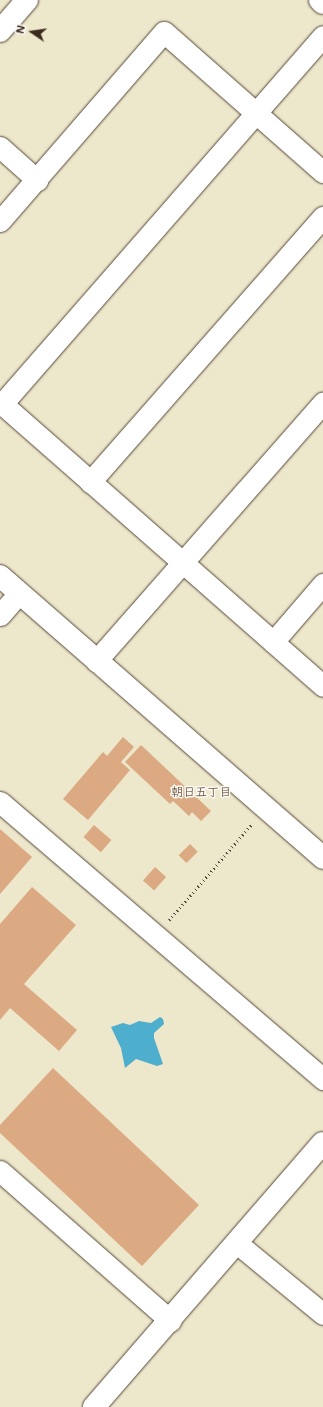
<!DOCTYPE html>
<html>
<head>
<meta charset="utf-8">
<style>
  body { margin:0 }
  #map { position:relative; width:323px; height:1407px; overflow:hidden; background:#ede7cb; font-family:Mali,"Klee One",sans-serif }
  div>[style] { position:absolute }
  .water>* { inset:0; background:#4eaecd }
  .building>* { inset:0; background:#dbaa83; transform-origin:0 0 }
  .path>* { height:2.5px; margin-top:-1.25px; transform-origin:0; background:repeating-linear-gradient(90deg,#564638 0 1px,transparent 0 4px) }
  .roads { filter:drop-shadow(0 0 1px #564638) drop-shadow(0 0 1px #564638) }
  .minor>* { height:21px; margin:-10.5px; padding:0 10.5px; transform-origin:10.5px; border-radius:10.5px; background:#fff }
  .tertiary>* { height:22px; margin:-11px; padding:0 11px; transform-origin:11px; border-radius:11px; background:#fff }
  span { translate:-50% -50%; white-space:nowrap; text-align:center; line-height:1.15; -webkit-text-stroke:3px #fdfcf7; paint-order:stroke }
  .neighbourhood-label { font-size:12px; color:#735741; font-weight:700 }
  .north { position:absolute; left:12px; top:12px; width:40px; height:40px; -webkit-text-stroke:3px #fdfcf7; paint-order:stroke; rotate:283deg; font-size:11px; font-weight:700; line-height:16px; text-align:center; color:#3b2a1e }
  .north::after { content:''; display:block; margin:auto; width:14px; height:18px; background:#3b2a1e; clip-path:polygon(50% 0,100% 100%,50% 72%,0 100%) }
</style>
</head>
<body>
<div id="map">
  <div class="water">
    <i style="clip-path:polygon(160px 1017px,163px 1019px,164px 1024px,154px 1033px,154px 1038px,163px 1064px,157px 1066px,136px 1059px,125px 1068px,121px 1048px,111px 1027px,123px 1023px,130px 1025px,139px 1021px,151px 1023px)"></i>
  </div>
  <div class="building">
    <i style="clip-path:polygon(123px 737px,134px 747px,121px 762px,130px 770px,88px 820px,63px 799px,103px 752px,107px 756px)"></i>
    <i style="clip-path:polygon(141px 745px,211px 811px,201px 821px,192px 812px,189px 816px,173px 801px,170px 804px,125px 762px)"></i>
    <i style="left:94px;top:825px;width:23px;height:16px;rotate:41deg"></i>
    <i style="clip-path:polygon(0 829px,32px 857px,0 894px)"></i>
    <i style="left:190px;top:844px;width:11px;height:16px;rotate:45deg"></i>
    <i style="left:155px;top:867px;width:15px;height:18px;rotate:42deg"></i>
    <i style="clip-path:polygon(32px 887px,76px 925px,24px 984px,77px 1030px,59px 1051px,10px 1008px,0 1020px,0 924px)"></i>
    <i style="clip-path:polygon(53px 1068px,199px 1205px,142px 1266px,0 1133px,0 1125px)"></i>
  </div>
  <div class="path">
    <i style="left:169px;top:920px;width:127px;rotate:-49.2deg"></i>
  </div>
  <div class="roads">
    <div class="minor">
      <i style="left:0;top:147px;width:50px;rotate:41.7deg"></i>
      <i style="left:0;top:221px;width:250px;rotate:-49.1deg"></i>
      <i style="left:164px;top:32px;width:212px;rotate:41.4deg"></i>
      <i style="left:0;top:402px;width:430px;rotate:41.3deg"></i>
      <i style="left:2px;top:404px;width:488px;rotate:-48.9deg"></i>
      <i style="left:90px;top:482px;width:353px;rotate:-48.7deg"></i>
      <i style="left:0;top:615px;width:29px;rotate:-49deg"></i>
      <i style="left:273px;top:642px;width:77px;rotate:-49.2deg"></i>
      <i style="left:96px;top:661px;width:344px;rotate:-48.7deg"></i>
      <i style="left:0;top:802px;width:426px;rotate:40.6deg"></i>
      <i style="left:0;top:1171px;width:227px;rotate:41.3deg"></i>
      <i style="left:238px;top:1244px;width:110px;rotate:39.5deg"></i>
    </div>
    <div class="tertiary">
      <i style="left:320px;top:0;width:4px;rotate:45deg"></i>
      <i style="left:0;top:31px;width:41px;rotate:-48.9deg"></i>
      <i style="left:0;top:576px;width:429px;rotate:41.1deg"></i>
      <i style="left:94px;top:1407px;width:349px;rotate:-49.1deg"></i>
    </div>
  </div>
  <div class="neighbourhood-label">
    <span style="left:201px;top:792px">朝日五丁目</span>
  </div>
  <div class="north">N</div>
</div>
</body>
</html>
